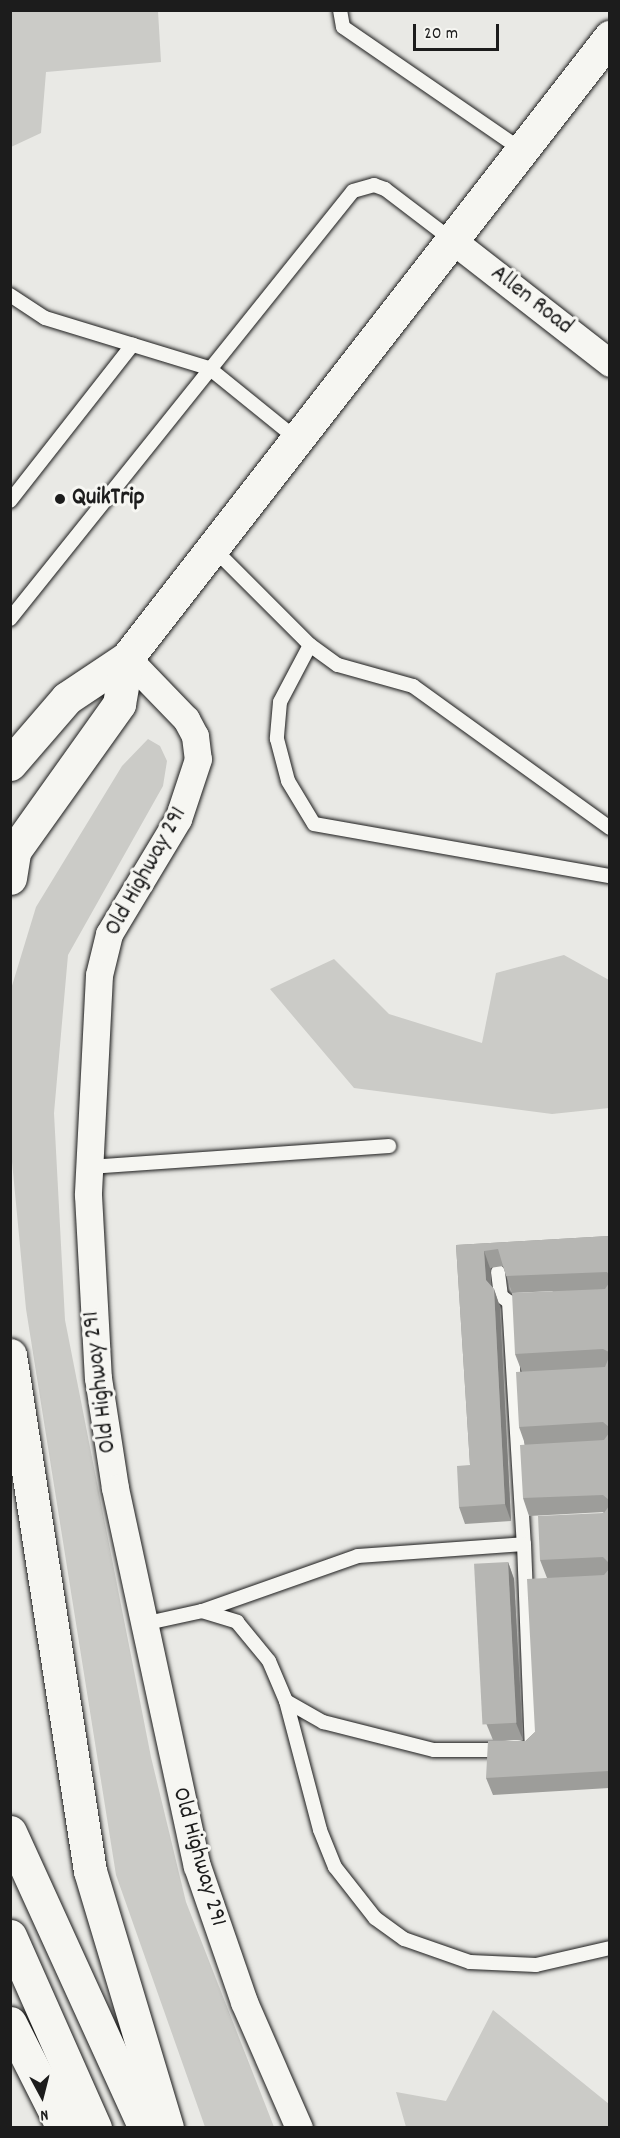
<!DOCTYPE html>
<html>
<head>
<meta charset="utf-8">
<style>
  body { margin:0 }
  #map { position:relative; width:620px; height:2138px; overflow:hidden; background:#e9e9e5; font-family:Dekko,sans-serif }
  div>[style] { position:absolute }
  .green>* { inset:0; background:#cbcbc7 }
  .roads { filter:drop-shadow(0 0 2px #1c1c1c) drop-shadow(0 0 2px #1c1c1c) }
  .lane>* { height:14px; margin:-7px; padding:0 7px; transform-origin:7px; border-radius:7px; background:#f6f6f2 }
  .street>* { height:27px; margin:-13.5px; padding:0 13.5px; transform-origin:13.5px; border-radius:13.5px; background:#f6f6f2 }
  .primary>* { height:33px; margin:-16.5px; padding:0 16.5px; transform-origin:16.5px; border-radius:16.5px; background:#f6f6f2 }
  .highway>* { height:33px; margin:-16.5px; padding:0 16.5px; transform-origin:16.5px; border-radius:16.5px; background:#f6f6f2 }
  .wall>* { inset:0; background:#9d9d9a }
  .shaded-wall>* { inset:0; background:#7f7f7d }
  .building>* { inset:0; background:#b6b6b3; transform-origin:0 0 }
  .dots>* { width:16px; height:16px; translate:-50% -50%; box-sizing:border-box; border:3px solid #f6f6f2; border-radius:50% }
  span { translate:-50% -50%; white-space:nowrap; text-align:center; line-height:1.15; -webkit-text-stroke:6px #f6f6f2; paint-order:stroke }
  .street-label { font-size:24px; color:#1c1c1c }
  .poi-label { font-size:24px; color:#1c1c1c; font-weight:700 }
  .left { translate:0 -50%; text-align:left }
  .frame { position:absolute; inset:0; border:12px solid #1c1c1c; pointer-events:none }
  .north { position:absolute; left:12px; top:2066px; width:60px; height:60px; -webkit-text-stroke:4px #f6f6f2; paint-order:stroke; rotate:173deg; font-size:16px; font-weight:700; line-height:24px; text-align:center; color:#1c1c1c }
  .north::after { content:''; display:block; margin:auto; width:21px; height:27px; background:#1c1c1c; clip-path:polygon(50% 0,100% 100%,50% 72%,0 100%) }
  .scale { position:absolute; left:413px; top:24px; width:86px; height:27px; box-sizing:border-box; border:3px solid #1c1c1c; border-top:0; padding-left:8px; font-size:18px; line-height:21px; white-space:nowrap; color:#1c1c1c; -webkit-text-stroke:4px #f6f6f2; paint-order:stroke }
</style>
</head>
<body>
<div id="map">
  <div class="green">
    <i style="clip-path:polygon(10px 11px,158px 11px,161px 62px,46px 72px,41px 133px,11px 147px)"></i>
    <i style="clip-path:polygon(148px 739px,160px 746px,167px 761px,163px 786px,68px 955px,54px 1113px,65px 1320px,151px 1757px,186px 1902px,274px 2127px,205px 2127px,116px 1875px,26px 1309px,11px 1151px,11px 989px,36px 907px,122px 766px)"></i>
    <i style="clip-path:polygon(564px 955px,609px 980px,609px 1108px,552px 1114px,354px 1088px,270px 989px,334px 959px,389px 1014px,482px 1043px,496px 973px)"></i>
    <i style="clip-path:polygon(493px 2010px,609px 2104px,609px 2127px,406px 2127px,396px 2092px,446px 2101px)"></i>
  </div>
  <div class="roads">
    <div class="lane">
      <i style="left:340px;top:10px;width:17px;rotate:80deg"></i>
      <i style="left:343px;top:27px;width:217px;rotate:34.5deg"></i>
      <i style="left:10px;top:295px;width:42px;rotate:33.3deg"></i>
      <i style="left:45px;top:318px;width:171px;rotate:17deg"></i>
      <i style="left:209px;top:368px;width:114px;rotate:39deg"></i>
      <i style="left:10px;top:501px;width:199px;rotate:-51.9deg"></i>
      <i style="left:213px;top:548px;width:137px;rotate:45deg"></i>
      <i style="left:310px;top:645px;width:34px;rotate:36deg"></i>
      <i style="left:338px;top:665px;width:78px;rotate:15.6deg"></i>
      <i style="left:413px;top:686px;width:243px;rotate:35.8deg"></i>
      <i style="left:10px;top:619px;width:548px;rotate:-51.29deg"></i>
      <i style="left:353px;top:191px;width:22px;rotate:-16deg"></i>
      <i style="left:374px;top:185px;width:12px;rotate:20deg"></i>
      <i style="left:385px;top:189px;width:84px;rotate:37.3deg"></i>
      <i style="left:310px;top:645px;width:64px;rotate:117.8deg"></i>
      <i style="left:280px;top:702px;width:37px;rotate:95deg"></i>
      <i style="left:277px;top:739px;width:43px;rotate:75.3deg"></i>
      <i style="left:288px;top:781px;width:50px;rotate:58.8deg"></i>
      <i style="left:314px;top:824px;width:301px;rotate:10deg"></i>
      <i style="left:89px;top:1167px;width:301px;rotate:-4deg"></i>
      <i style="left:498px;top:1272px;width:24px;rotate:83deg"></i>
      <i style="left:501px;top:1296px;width:10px;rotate:37deg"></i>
      <i style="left:509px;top:1302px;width:242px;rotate:86.5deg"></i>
      <i style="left:524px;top:1544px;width:205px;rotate:87.8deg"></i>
      <i style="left:532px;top:1749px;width:5px;rotate:180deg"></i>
      <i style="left:202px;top:1611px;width:37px;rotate:17deg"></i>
      <i style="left:237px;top:1622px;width:50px;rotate:50.6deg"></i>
      <i style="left:269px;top:1661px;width:43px;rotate:67deg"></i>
      <i style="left:286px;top:1701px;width:133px;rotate:75.2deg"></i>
      <i style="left:320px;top:1830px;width:40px;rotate:68deg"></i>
      <i style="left:335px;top:1867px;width:65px;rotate:51.9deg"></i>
      <i style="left:375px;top:1918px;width:36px;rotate:36deg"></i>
      <i style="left:404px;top:1939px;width:70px;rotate:19.2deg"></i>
      <i style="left:470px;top:1962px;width:66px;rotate:2.6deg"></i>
      <i style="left:536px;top:1965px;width:76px;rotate:-12.9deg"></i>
      <i style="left:143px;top:1624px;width:60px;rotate:-12.4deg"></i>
      <i style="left:202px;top:1611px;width:165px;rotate:-19.4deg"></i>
      <i style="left:358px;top:1556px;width:166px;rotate:-4.1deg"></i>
      <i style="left:286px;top:1701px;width:43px;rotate:29.6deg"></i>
      <i style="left:323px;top:1722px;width:114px;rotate:14.2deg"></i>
      <i style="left:434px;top:1750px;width:71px"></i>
    </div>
    <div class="street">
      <i style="left:452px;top:240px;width:200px;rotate:37.9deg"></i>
      <i style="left:127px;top:658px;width:85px;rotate:46deg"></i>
      <i style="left:186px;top:719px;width:19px;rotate:62deg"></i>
      <i style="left:195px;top:736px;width:23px;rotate:83deg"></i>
      <i style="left:198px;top:759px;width:63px;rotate:108.4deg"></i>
      <i style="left:178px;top:819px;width:134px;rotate:121deg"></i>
      <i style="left:109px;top:934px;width:42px;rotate:103.7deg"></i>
      <i style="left:99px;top:975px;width:220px;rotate:92.9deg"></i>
      <i style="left:88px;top:1195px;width:183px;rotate:86.9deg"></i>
      <i style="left:98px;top:1378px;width:111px;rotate:81.2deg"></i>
      <i style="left:115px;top:1488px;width:387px;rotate:77.8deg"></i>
      <i style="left:197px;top:1866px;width:144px;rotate:70.9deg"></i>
      <i style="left:244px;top:2002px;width:137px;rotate:66.4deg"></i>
    </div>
    <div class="primary">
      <i style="left:10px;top:764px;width:87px;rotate:-49.2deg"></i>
      <i style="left:67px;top:698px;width:72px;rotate:-33.7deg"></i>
      <i style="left:127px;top:658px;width:787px;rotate:-52.13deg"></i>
      <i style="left:10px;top:857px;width:188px;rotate:-54.5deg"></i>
      <i style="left:119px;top:704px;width:47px;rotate:-80.1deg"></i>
    </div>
    <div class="highway">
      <i style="left:10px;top:878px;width:26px;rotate:-81deg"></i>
      <i style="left:10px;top:1355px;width:522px;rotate:81.19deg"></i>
      <i style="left:90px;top:1871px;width:268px;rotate:73.3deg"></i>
      <i style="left:10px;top:1832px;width:325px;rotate:65.5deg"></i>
      <i style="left:10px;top:1936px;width:210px;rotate:66.1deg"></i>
      <i style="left:10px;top:2023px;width:118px;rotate:63.2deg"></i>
    </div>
  </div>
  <div class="wall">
    <i style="clip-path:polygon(609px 1236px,609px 1788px,493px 1795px,486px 1778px,535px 1732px,547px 1578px,540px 1560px,604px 1512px,529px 1516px,523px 1498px,525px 1444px,519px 1427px,522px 1372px,515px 1354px,553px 1291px,512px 1293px,503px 1266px,490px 1268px,491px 1286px,494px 1289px,500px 1307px,511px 1521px,465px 1524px,459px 1507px,470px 1465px,456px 1245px)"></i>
    <i style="clip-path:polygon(508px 1562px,514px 1579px,523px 1740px,493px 1740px,486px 1723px)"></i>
  </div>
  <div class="shaded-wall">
    <i style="clip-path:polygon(484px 1251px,490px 1268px,492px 1298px,486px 1280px)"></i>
    <i style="clip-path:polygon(494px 1289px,500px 1307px,511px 1521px,505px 1504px)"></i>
    <i style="clip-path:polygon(508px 1562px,514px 1579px,523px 1740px,516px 1723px)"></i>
  </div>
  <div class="building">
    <i style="clip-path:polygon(609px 1236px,609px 1275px,607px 1272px,506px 1276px,498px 1249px,484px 1251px,486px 1280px,494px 1289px,505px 1504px,459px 1507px,457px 1466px,470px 1465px,456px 1245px)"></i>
    <i style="clip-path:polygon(609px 1283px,609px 1352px,603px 1349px,515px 1354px,512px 1293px,605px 1289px)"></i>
    <i style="clip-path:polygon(609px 1357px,609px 1427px,603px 1422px,519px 1427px,516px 1372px,605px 1367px)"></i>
    <i style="clip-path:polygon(609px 1433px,609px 1500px,603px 1495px,523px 1498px,520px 1445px,604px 1440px)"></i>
    <i style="clip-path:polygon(609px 1506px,609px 1563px,603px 1557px,540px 1560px,538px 1516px,604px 1513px)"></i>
    <i style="left:508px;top:1562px;width:161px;height:34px;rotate:87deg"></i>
    <i style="clip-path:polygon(609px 1569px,609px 1771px,486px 1778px,488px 1741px,526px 1741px,535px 1732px,527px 1579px,604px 1575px)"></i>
  </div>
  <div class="dots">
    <i style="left:60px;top:499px;background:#1c1c1c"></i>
  </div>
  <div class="street-label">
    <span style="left:531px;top:301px;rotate:38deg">Allen Road</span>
    <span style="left:147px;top:872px;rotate:-61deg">Old Highway 291</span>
    <span style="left:101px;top:1382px;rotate:-97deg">Old Highway 291</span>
    <span style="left:198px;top:1857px;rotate:74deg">Old Highway 291</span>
  </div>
  <div class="poi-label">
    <span class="left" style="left:72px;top:499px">QuikTrip</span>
  </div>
  <div class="frame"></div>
  <div class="north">N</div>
  <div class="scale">20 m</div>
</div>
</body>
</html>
